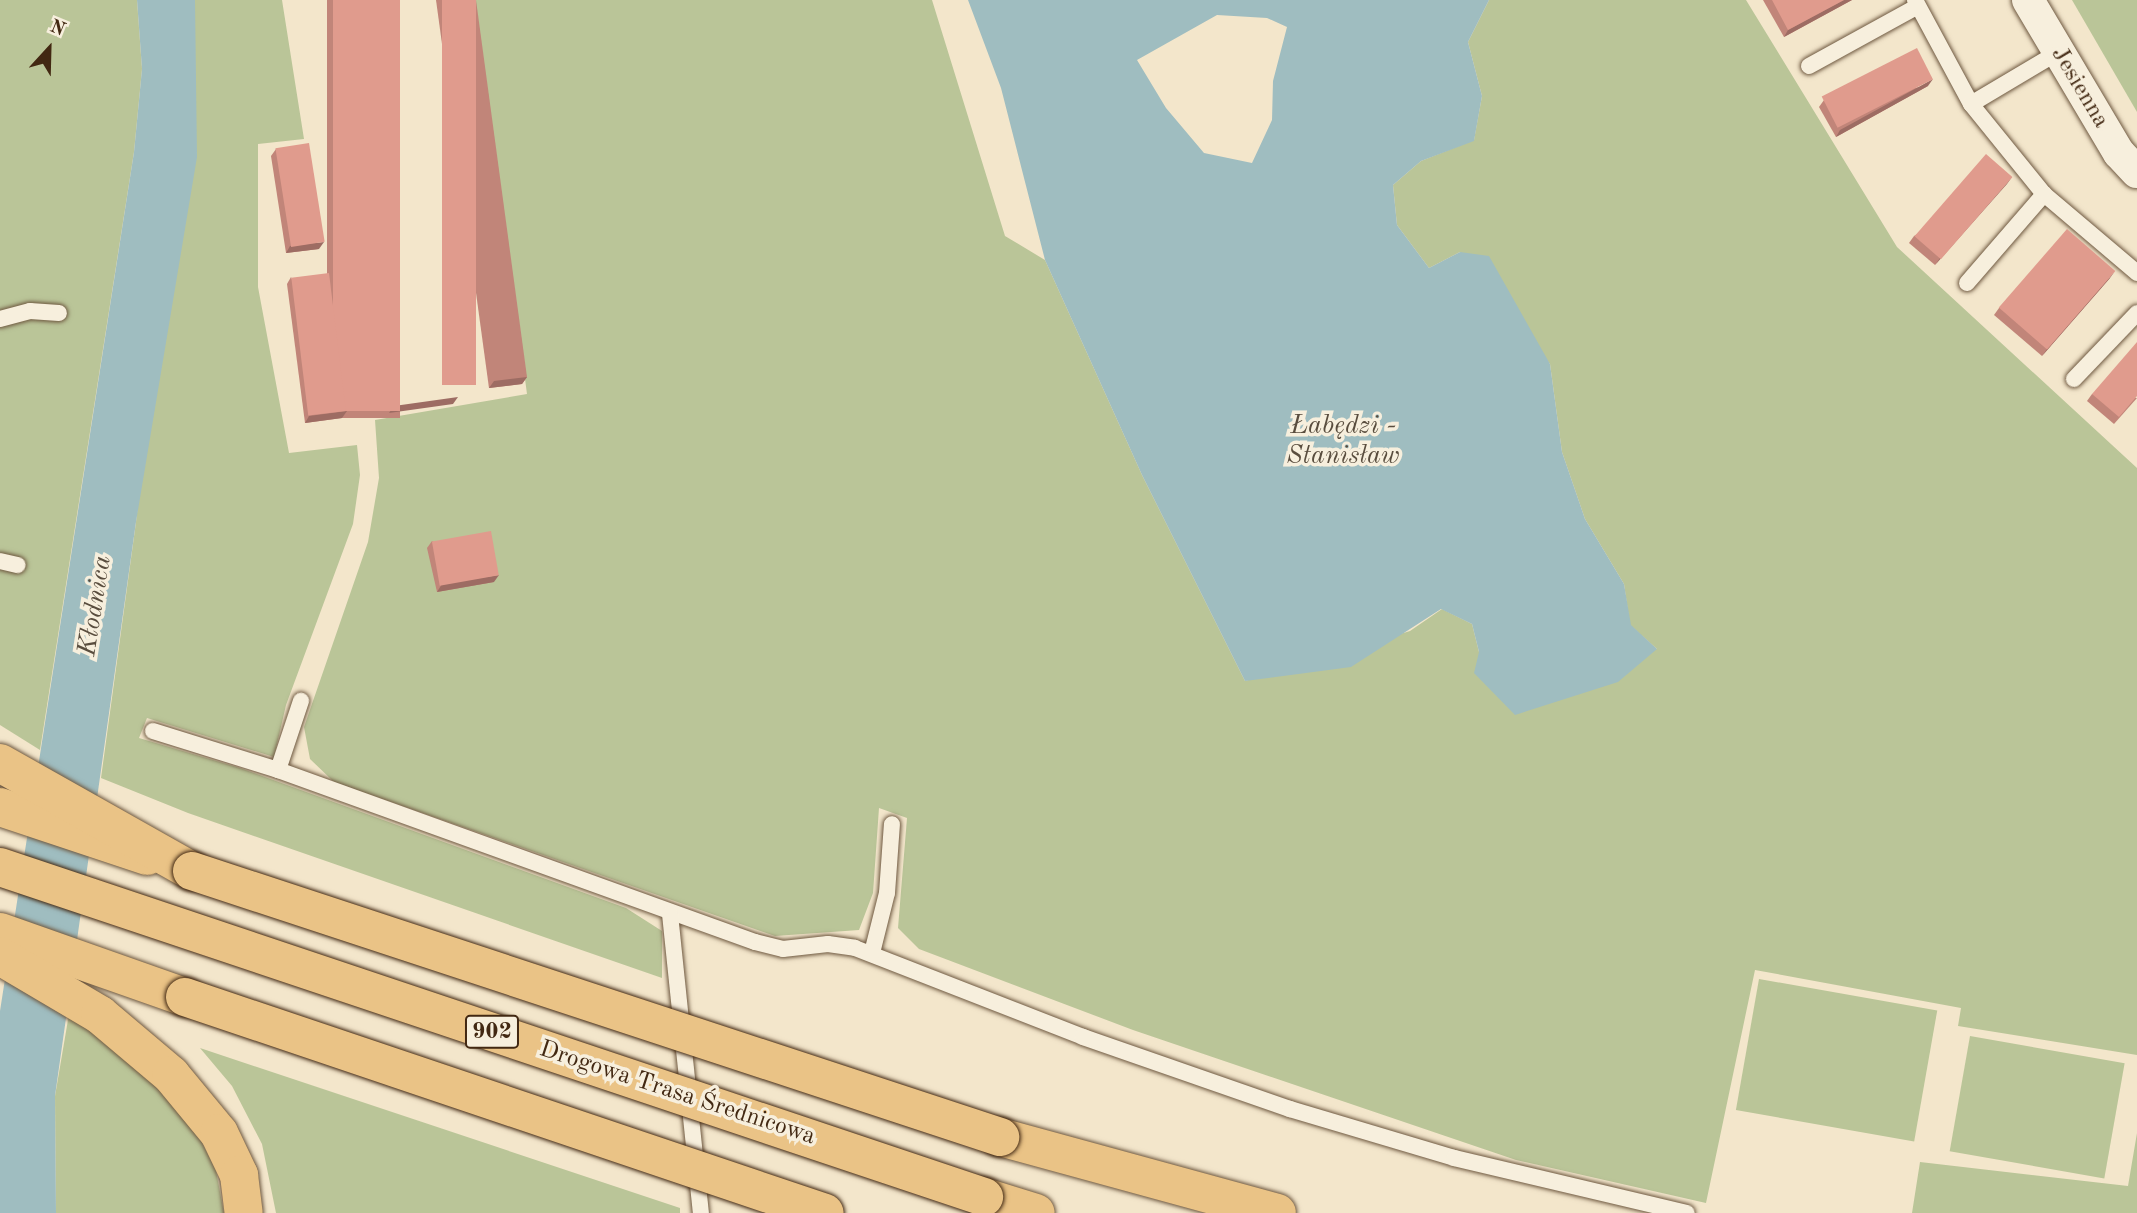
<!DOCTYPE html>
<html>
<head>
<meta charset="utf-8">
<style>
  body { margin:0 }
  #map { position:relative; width:2137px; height:1213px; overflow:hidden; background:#f3e6cb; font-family:"Old Standard TT",serif }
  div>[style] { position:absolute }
  .green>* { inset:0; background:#bac598; transform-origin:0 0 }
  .water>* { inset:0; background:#9fbdc0 }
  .roads { filter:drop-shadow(0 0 2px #6e5840) drop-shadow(0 0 2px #6e5840) }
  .service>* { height:16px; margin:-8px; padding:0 8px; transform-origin:8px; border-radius:8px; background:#f7efdd }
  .minor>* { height:32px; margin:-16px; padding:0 16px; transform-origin:16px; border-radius:16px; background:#f7efdd }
  .primary>* { height:38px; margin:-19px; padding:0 19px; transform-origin:19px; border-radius:19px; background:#eac386 }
  .motorway>* { height:38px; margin:-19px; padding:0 19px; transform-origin:19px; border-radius:19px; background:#eac386 }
  .bridges { filter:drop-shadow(0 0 2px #422812) drop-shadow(0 0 2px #422812) }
  .primary-bridge>* { height:38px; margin:-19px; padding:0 19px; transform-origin:19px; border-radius:19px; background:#eac386 }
  .wall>* { inset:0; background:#c18579; transform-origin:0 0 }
  .shaded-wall>* { inset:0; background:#9d6c63 }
  .building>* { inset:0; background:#e09b8d; transform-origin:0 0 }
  span { translate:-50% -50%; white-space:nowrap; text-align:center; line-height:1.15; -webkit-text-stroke:7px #f7efdd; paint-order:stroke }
  .shield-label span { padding:2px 5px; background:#f7efdd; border:2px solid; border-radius:5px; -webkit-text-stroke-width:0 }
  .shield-label { font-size:23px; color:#422812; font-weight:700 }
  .street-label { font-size:24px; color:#422812 }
  .water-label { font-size:26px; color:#594d3e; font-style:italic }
  .north { position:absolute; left:14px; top:14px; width:70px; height:70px; -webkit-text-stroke:5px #f7efdd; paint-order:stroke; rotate:22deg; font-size:19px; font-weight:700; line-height:28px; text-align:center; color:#422812 }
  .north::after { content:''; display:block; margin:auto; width:24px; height:32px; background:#422812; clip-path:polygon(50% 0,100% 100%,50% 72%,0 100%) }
</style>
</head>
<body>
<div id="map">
  <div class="green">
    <i style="clip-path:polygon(0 0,137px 0,142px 69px,134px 152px,40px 750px,0 725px)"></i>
    <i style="clip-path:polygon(195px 0,282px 0,304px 139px,258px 144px,258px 287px,289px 453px,357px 445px,360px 475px,353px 524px,286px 705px,274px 757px,147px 718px,139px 738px,240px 768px,626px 908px,662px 931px,662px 978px,188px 813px,101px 778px,136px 522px)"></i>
    <i style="clip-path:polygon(475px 0,932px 0,1005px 236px,1045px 260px,1142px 475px,1245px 681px,1410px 631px,1442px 609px,1472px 624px,1479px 652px,1657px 649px,1630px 625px,1624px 584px,1585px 519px,1562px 452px,1550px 364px,1460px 252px,1429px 268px,1397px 225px,1393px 185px,1421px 161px,1474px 140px,1482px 96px,1468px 42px,1489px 0,1746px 0,1897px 247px,2137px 468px,2137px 1055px,1958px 1026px,1961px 1008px,1755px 970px,1706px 1203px,1516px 1160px,1133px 1030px,919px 949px,898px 928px,907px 818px,879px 808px,873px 893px,859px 930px,775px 936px,334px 782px,310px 759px,304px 727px,368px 542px,379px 478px,375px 420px,527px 394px)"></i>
    <i style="clip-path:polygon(2072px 0,2137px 0,2137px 112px)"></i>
    <i style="left:1759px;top:979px;width:181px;height:133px;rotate:10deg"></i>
    <i style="clip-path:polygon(69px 1014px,134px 1058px,189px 1116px,216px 1171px,224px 1213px,56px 1213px,55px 1096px)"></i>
    <i style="left:1970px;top:1036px;width:157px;height:117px;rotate:10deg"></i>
    <i style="clip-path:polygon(200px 1048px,680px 1208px,680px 1213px,276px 1213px,262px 1144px,232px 1086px)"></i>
    <i style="clip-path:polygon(2137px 1133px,2137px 1213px,1912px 1213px,1920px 1162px,2128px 1186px)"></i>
  </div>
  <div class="water">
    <i style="clip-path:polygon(137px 0,195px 0,197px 157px,136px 522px,55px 1096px,56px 1213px,0 1213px,0 1011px,134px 152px,142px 69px)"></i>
    <i style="clip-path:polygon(evenodd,968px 0,1489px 0,1468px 42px,1482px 96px,1474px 141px,1421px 161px,1393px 185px,1397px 225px,1429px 268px,1460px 252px,1489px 256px,1550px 364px,1562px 452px,1585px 519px,1624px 584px,1631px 625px,1657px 649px,1618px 682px,1515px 715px,1474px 673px,1479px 652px,1472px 624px,1441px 609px,1351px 667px,1245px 681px,1142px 475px,1045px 260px,1001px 88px,968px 0,1217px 15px,1267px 18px,1287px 27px,1273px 81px,1272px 120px,1252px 163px,1204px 153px,1166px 108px,1137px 60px,1217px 15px)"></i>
  </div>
  <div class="roads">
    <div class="service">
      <i style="left:1915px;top:0;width:118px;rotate:61.7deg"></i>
      <i style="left:1971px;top:104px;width:116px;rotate:51deg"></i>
      <i style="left:2044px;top:194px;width:122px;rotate:40.3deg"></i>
      <i style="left:1809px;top:66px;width:124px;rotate:-28.8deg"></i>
      <i style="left:1971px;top:104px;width:100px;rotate:-30.7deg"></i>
      <i style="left:1967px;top:283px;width:118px;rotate:-49.1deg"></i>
      <i style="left:0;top:319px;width:31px;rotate:-15deg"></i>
      <i style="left:30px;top:311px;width:29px;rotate:4deg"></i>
      <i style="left:2074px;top:379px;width:91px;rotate:-46.3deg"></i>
      <i style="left:0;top:561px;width:18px;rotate:13deg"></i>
      <i style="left:153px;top:731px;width:131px;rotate:17.3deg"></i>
      <i style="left:278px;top:770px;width:507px;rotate:19.83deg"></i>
      <i style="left:755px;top:942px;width:29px;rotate:14deg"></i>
      <i style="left:783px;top:949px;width:45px;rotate:-6.3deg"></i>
      <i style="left:828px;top:944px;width:27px;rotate:8deg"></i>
      <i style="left:855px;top:948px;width:245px;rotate:21.3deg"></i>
      <i style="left:1083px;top:1037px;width:219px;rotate:19.2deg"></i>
      <i style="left:1290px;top:1109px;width:171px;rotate:16.6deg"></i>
      <i style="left:1454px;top:1158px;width:239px;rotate:13.3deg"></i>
      <i style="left:278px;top:770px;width:73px;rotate:-71.6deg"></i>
      <i style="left:670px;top:914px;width:301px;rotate:84.1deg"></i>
      <i style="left:872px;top:953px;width:62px;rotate:-76deg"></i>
      <i style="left:887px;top:893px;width:69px;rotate:-85.9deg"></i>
    </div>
    <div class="minor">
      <i style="left:2028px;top:0;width:178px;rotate:59.3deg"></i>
      <i style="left:2119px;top:153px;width:26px;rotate:47deg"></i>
    </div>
    <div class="primary">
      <i style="left:0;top:807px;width:155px;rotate:18.4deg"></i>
      <i style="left:0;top:932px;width:196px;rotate:19.4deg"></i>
      <i style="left:1000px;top:1137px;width:287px;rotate:15.3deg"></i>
      <i style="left:984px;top:1197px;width:54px;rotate:17.1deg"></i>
    </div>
    <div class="motorway">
      <i style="left:0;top:763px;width:220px;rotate:29.4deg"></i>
      <i style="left:0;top:956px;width:116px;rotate:30.5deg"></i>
      <i style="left:100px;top:1015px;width:93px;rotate:40.2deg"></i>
      <i style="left:171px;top:1075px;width:75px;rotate:50.4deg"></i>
      <i style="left:219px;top:1133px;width:47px;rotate:64.5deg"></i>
      <i style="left:239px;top:1175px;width:38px;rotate:83deg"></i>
    </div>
  </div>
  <div class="bridges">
    <div class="primary-bridge">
      <i style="left:0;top:867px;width:1038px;rotate:18.54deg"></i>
      <i style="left:192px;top:871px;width:851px;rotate:18.22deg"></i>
      <i style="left:185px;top:997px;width:675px;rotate:18.65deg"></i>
    </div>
  </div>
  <div class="wall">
    <i style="left:327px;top:0;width:73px;height:418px"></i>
    <i style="clip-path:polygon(436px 0,476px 0,527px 377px,522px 384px,489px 388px)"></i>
    <i style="clip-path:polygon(1763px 0,1852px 0,1784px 37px)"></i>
    <i style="clip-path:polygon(1928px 86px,1836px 137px,1819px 107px,1824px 100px)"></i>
    <i style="clip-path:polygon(276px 149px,319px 249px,286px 253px,271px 156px)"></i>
    <i style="clip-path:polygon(2012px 177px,1935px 265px,1909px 243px,1914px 236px)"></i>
    <i style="clip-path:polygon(291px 277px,347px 411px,342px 418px,305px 423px,287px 284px)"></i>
    <i style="clip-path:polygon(2110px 278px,2042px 356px,1994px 315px,1999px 308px)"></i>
    <i style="clip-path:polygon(2092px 394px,2137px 398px,2114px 424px,2087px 401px)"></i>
    <i style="clip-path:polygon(432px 541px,494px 582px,437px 592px,427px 548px)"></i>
  </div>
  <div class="shaded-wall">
    <i style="clip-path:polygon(1844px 0,1852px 0,1784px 37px,1788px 30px)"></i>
    <i style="clip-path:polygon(1933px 79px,1928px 86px,1836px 137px,1840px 130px)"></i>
    <i style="clip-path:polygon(2012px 177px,2007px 184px,1935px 265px,1940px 258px)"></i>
    <i style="clip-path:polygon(324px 242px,319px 249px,286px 253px,290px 246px)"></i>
    <i style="clip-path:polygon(2115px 271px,2110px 278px,2042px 356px,2047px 349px)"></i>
    <i style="clip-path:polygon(527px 377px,522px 384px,489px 388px,494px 381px)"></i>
    <i style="clip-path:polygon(458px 397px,453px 404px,389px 413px,394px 406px)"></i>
    <i style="clip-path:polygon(347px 411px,342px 418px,305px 423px,309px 416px)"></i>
    <i style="clip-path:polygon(499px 575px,494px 582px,437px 592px,442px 584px)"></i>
  </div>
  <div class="building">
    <i style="left:333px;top:0;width:67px;height:411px"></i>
    <i style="left:442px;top:0;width:34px;height:385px"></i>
    <i style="clip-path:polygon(1772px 0,1844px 0,1788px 30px)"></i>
    <i style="left:1917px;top:48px;width:35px;height:107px;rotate:63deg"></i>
    <i style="left:309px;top:143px;width:100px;height:34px;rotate:81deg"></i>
    <i style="left:1986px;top:154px;width:35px;height:109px;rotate:41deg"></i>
    <i style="left:2067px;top:229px;width:64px;height:104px;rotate:41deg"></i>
    <i style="left:329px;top:273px;width:139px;height:38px;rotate:83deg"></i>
    <i style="clip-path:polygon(2137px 342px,2137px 396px,2119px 417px,2092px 394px)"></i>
    <i style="left:491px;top:531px;width:45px;height:60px;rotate:80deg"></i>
  </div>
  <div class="shield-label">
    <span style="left:492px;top:1032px">902</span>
  </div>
  <div class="street-label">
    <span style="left:2079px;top:88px;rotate:59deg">Jesienna</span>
    <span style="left:677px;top:1094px;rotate:18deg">Drogowa Trasa Średnicowa</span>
  </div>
  <div class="water-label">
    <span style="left:1343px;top:442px">Łabędzi -<br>Stanisław</span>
    <span style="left:96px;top:606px;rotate:-81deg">Kłodnica</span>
  </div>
  <div class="north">N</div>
</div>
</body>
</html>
